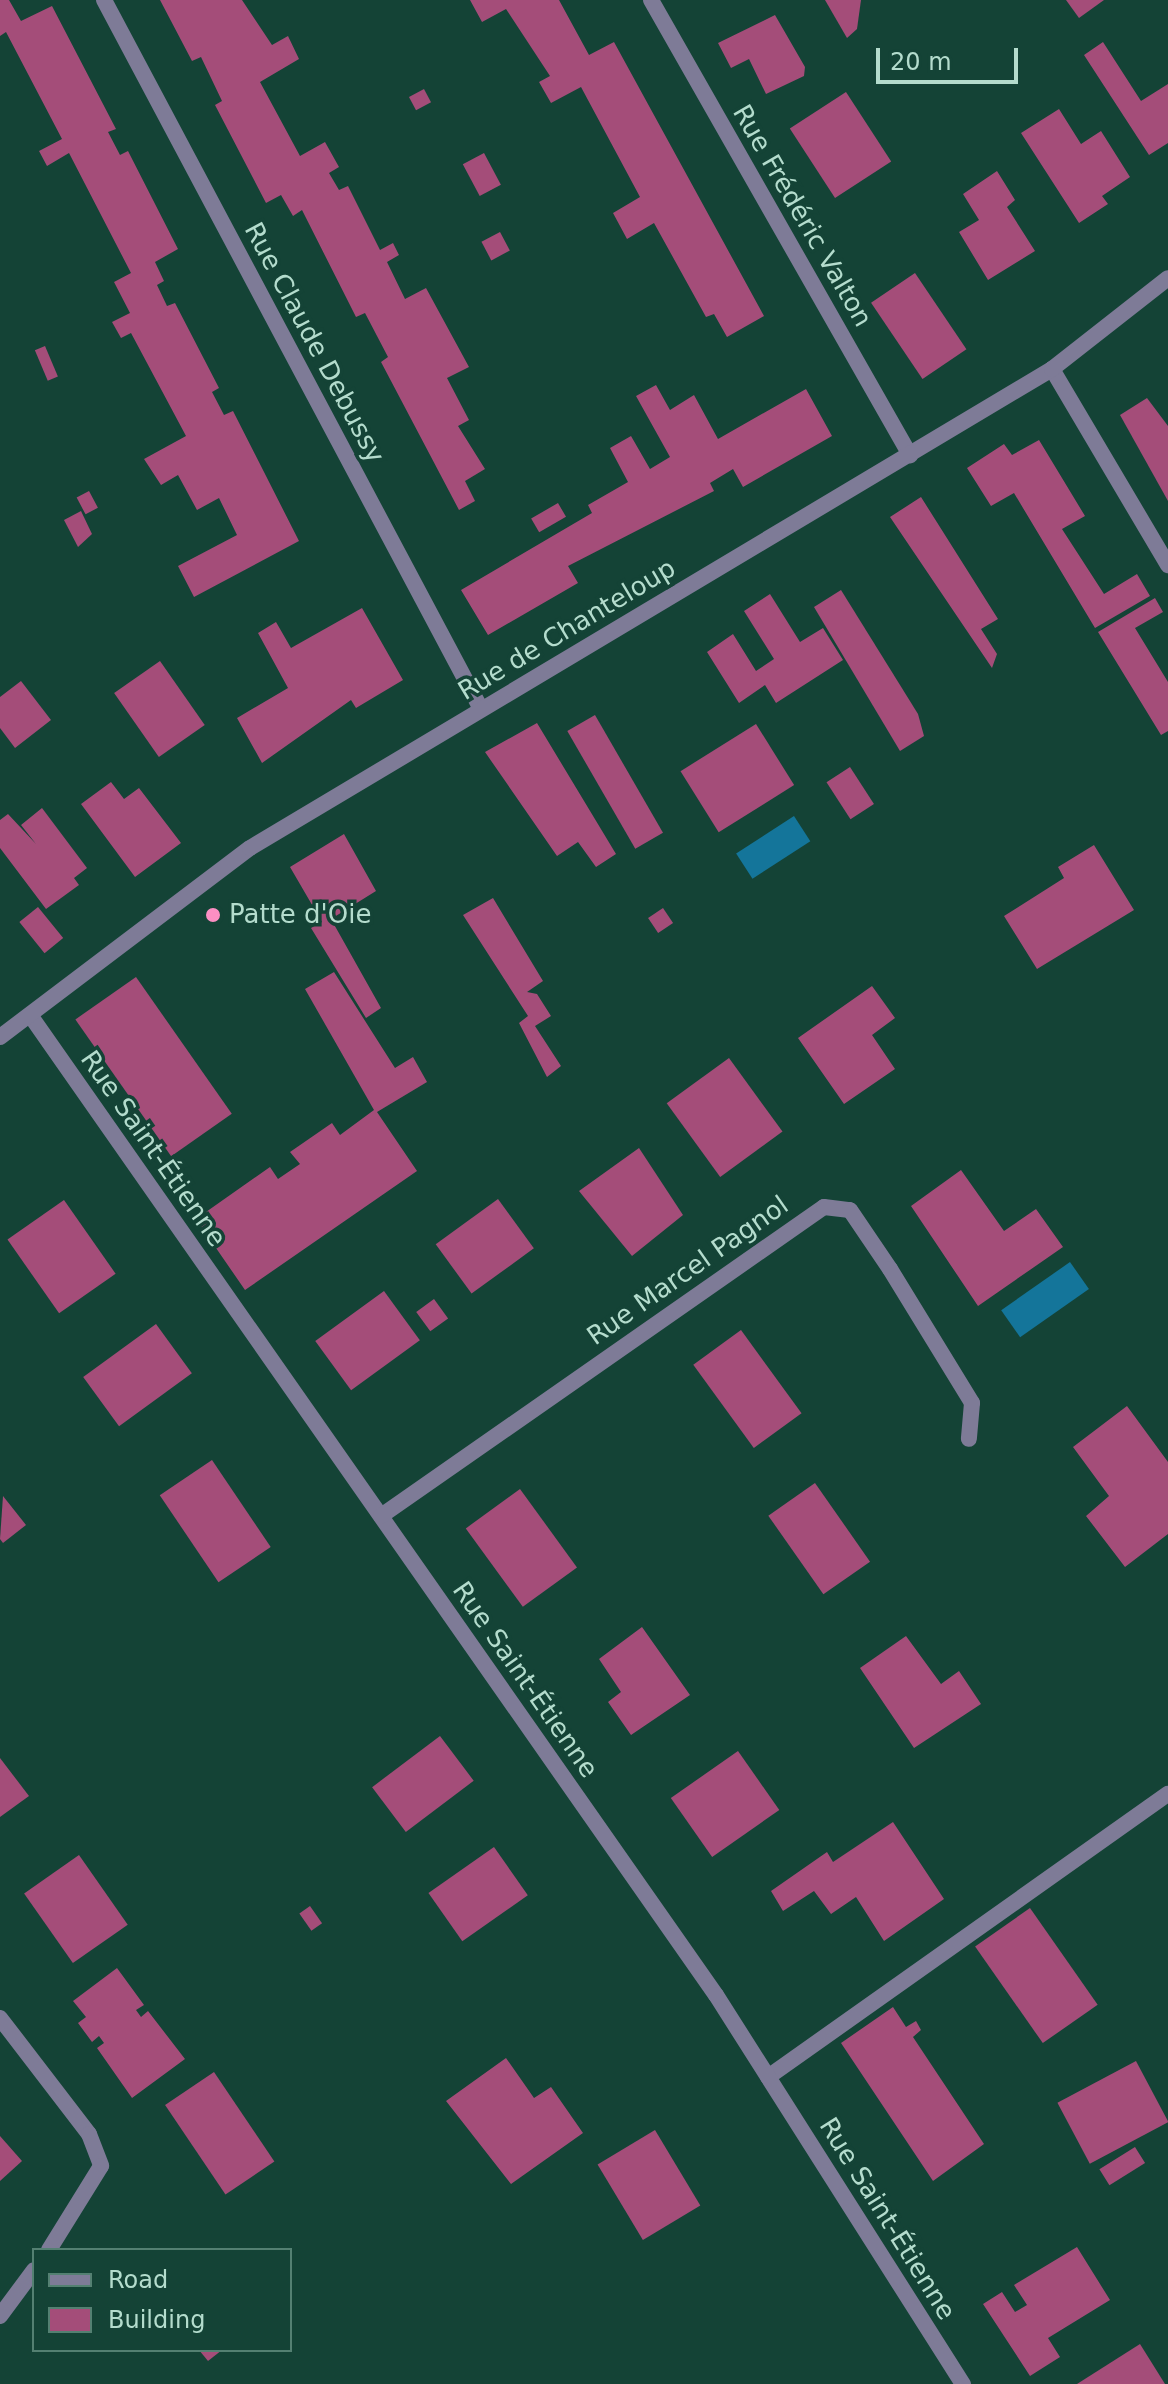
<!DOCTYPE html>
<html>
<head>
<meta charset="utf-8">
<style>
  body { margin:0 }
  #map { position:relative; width:1168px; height:2384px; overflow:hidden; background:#144336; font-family:"DejaVu Sans",sans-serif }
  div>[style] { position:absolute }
  .water>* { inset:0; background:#14759a; transform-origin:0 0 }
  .building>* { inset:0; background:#a44d79; transform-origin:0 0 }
  .service>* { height:16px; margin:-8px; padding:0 8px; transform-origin:8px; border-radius:8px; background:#7e7b97 }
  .minor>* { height:16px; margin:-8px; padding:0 8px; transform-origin:8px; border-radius:8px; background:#7e7b97 }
  .tertiary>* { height:16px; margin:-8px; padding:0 8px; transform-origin:8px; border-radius:8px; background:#7e7b97 }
  .dots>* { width:22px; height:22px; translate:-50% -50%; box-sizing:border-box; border:4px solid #144336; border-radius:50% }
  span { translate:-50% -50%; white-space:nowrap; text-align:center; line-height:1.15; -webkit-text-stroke:7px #144336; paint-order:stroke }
  .street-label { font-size:26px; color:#b4dccd }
  .poi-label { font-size:26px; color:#b4dccd }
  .left { translate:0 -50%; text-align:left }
  .legend { position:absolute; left:32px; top:2248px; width:260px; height:104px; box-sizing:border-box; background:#144336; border:2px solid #548072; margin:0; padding:10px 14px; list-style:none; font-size:24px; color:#b4dccd }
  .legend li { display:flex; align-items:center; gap:16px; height:40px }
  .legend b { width:40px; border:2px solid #548072 }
  .scale { position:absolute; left:876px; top:48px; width:142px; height:36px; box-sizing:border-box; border:4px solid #b4dccd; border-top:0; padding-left:10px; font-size:24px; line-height:28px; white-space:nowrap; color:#b4dccd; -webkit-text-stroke:6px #144336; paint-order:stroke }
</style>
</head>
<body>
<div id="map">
  <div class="water">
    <i style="left:794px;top:816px;width:30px;height:69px;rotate:57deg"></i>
    <i style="left:1070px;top:1262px;width:33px;height:84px;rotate:55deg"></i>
  </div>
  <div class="building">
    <i style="clip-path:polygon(0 0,9px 0,21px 21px,52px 6px,116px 129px,108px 132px,120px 155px,128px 151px,178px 249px,155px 262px,164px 281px,157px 285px,167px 306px,175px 303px,219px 388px,212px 392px,224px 415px,233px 411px,299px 541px,194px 597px,178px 566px,237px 535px,219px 498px,197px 510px,178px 475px,161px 485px,144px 459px,186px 436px,131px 333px,121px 338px,112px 322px,130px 313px,114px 282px,131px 273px,69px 153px,47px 166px,39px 151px,62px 139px,6px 32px,0 36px)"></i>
    <i style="clip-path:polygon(160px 0,242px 0,272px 45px,288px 36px,299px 59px,260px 82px,300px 156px,325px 142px,339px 167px,329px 173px,339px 190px,348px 186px,380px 250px,393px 243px,399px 255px,387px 262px,405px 299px,426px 288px,469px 367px,447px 378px,469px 420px,458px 426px,485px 469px,465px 481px,475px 501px,459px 510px,381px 362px,388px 357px,365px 313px,356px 317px,302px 210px,293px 216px,281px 195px,266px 203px,215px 105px,222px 101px,201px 57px,192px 61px)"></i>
    <i style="clip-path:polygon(470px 0,559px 0,589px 55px,614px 42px,764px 316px,727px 337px,714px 314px,706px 317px,654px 223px,627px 239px,613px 213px,640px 197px,581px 87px,551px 103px,539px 82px,550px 76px,506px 9px,482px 22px)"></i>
    <i style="clip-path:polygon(825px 0,861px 0,857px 29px,847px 38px)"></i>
    <i style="clip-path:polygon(1066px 0,1104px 0,1079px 18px)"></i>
    <i style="clip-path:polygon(775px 15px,805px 67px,804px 76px,766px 94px,749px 59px,731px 68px,718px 43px)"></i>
    <i style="clip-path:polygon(1103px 42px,1141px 101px,1168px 84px,1168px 143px,1149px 155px,1084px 55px)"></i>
    <i style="left:424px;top:89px;width:15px;height:17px;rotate:62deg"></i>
    <i style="left:846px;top:92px;width:83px;height:67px;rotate:57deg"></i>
    <i style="clip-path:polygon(1059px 109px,1081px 144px,1101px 131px,1130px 177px,1102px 196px,1108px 204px,1079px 223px,1021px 133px)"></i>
    <i style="left:484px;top:153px;width:36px;height:24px;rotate:62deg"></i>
    <i style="clip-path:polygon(997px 171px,1015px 200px,1007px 207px,1035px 251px,988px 280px,959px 232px,979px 220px,963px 194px)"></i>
    <i style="left:500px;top:232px;width:21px;height:21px;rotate:62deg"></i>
    <i style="left:915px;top:273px;width:92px;height:53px;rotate:56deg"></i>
    <i style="left:45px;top:346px;width:33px;height:11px;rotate:67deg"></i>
    <i style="clip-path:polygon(656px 385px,670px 410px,694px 395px,718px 439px,806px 389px,832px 436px,743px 487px,733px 469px,710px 483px,714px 491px,568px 566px,578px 583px,488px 635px,461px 590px,592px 513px,588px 505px,628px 482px,610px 448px,631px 436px,650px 469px,670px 457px,636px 396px)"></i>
    <i style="clip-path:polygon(1147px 398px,1168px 426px,1168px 501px,1120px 415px)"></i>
    <i style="clip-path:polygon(1039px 440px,1085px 516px,1062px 529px,1104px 594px,1137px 574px,1150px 596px,1095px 628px,1014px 493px,991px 506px,967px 468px,1004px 444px,1012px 455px)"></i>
    <i style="left:89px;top:491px;width:19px;height:14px;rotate:62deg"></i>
    <i style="clip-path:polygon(921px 497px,998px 619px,981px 629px,997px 654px,992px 668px,890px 517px)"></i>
    <i style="left:558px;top:503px;width:16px;height:31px;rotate:60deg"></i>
    <i style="clip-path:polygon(81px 511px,92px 534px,78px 547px,64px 520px)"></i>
    <i style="clip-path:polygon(841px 590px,918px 714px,924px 736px,900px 751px,814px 607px)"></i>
    <i style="clip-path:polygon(770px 594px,800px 642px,823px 628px,843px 660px,776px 703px,765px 685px,739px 703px,707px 652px,733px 634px,756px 671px,774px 659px,744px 611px)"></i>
    <i style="clip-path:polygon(1155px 598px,1163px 612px,1135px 628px,1168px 682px,1168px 731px,1161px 735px,1098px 632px)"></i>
    <i style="clip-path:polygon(362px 608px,403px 680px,356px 708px,351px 700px,262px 763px,237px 718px,288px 688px,258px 633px,276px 622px,291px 648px)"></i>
    <i style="left:160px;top:661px;width:78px;height:56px;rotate:55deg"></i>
    <i style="clip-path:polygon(21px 681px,51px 720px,15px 748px,0 728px,0 697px)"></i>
    <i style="left:595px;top:715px;width:136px;height:32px;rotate:60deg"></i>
    <i style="clip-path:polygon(537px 723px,616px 854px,596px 867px,578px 842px,557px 856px,485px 752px)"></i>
    <i style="left:756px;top:724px;width:72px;height:89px;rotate:58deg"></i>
    <i style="left:850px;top:767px;width:44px;height:28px;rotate:57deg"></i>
    <i style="clip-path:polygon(111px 782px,124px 799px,139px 788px,181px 843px,135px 877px,81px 804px)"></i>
    <i style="clip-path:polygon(42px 808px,87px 868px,74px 878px,79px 885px,46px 909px,0 848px,0 820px,8px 814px,36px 844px,21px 825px)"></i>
    <i style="clip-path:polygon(344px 834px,376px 891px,331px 919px,381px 1008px,366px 1018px,311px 928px,322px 922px,290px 867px)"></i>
    <i style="clip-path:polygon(1094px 845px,1134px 910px,1037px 969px,1004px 916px,1064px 878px,1058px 867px)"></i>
    <i style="clip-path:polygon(493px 898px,543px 981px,527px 992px,537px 994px,551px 1016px,535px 1026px,561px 1066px,547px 1077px,519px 1023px,528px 1016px,463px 915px)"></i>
    <i style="left:38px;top:907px;width:40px;height:24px;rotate:51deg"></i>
    <i style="left:663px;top:908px;width:18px;height:18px;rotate:56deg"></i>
    <i style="clip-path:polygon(334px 972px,395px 1068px,413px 1057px,427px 1082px,377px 1112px,417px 1171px,245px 1290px,196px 1219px,270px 1167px,278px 1179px,300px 1164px,290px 1152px,332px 1123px,340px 1135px,374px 1110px,305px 989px)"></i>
    <i style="left:136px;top:977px;width:167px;height:74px;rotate:55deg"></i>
    <i style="clip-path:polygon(872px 986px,895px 1018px,872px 1035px,895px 1069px,844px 1104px,798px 1038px)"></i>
    <i style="left:729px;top:1058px;width:91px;height:77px;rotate:54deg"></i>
    <i style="clip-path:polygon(639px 1148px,683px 1215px,632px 1256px,579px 1191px)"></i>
    <i style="clip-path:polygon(961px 1170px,1004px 1231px,1036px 1209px,1063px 1247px,978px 1306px,911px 1206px)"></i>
    <i style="left:498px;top:1199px;width:61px;height:77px;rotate:54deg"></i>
    <i style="left:64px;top:1200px;width:90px;height:69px;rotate:55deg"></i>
    <i style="left:384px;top:1291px;width:61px;height:85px;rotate:54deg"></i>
    <i style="left:434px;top:1299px;width:24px;height:22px;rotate:54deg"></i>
    <i style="left:156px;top:1324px;width:61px;height:90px;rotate:54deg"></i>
    <i style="left:741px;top:1330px;width:103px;height:59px;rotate:54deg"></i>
    <i style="clip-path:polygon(1127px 1406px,1168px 1462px,1168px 1534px,1125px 1567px,1086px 1516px,1109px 1496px,1073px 1447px)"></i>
    <i style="left:212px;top:1460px;width:105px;height:63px;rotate:56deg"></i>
    <i style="left:815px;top:1483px;width:96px;height:57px;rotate:55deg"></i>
    <i style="left:520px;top:1489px;width:97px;height:67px;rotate:54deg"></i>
    <i style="clip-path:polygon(3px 1496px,26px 1525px,3px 1543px,0 1539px)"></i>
    <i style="clip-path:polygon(642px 1627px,690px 1695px,631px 1735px,608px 1702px,621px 1692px,599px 1659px)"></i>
    <i style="clip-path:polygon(906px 1636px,941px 1684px,959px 1671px,981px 1704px,914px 1748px,860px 1668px)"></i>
    <i style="left:440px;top:1736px;width:56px;height:85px;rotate:53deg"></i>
    <i style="left:738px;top:1751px;width:72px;height:82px;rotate:55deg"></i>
    <i style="clip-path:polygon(0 1758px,29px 1796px,0 1817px)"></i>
    <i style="clip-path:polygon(893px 1822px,944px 1899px,884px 1941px,856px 1897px,831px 1914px,814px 1891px,783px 1911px,771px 1891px,827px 1852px,833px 1862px)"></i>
    <i style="left:494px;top:1847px;width:59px;height:80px;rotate:55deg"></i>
    <i style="left:79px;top:1855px;width:85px;height:67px;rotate:55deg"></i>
    <i style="left:310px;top:1906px;width:21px;height:13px;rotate:55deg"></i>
    <i style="left:1030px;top:1908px;width:118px;height:67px;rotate:55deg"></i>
    <i style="clip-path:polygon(117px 1968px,144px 2005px,136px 2010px,141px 2017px,148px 2011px,185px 2059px,132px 2098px,97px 2048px,104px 2043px,99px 2036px,92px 2042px,78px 2023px,86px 2017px,73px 2001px)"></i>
    <i style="clip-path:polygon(893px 2007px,906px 2027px,916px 2021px,921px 2030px,913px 2037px,984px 2144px,933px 2181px,841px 2043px)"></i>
    <i style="clip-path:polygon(506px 2058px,534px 2098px,551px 2087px,583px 2133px,511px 2184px,446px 2101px)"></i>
    <i style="left:1136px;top:2061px;width:69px;height:89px;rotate:62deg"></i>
    <i style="left:214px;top:2072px;width:108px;height:59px;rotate:56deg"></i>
    <i style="left:655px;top:2130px;width:88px;height:67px;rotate:59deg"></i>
    <i style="clip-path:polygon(0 2136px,22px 2161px,0 2181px)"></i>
    <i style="left:1135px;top:2147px;width:19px;height:42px;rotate:58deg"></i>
    <i style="clip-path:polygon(1077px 2247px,1110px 2300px,1048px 2338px,1060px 2357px,1030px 2376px,983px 2304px,1002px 2292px,1015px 2312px,1027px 2305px,1014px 2285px)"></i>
    <i style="clip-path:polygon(1140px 2344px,1165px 2384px,1077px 2384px)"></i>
    <i style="clip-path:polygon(199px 2350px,222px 2350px,208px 2361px)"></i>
  </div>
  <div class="service">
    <i style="left:768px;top:2077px;width:490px;rotate:-35.3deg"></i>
  </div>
  <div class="minor">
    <i style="left:104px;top:0;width:803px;rotate:62deg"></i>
    <i style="left:651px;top:0;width:524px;rotate:60.35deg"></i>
    <i style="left:1052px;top:369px;width:228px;rotate:59.4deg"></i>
    <i style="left:30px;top:1015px;width:1196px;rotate:55.01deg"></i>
    <i style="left:716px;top:1995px;width:461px;rotate:57.6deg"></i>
    <i style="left:381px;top:1516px;width:540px;rotate:-34.9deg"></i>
    <i style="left:824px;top:1207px;width:26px;rotate:7deg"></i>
    <i style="left:850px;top:1210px;width:71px;rotate:55.9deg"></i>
    <i style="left:890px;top:1269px;width:157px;rotate:58.5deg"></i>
    <i style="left:972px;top:1403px;width:36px;rotate:95deg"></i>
    <i style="left:0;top:2018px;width:146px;rotate:52.5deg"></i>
    <i style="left:89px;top:2134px;width:34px;rotate:69deg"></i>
    <i style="left:101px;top:2166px;width:99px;rotate:121.8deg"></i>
    <i style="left:0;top:2316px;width:57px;rotate:-53.5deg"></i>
  </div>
  <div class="tertiary">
    <i style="left:0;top:1037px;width:313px;rotate:-37.1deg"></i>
    <i style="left:250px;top:848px;width:934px;rotate:-30.85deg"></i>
    <i style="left:1052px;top:369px;width:147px;rotate:-38.1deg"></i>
  </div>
  <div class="dots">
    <i style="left:213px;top:915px;background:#fc8fc3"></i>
  </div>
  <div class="street-label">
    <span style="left:802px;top:216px;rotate:60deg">Rue Frédéric Valton</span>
    <span style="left:314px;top:343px;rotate:62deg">Rue Claude Debussy</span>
    <span style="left:567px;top:630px;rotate:-31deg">Rue de Chanteloup</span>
    <span style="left:153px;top:1149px;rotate:55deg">Rue Saint-Étienne</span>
    <span style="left:688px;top:1271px;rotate:-35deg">Rue Marcel Pagnol</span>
    <span style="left:525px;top:1680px;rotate:55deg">Rue Saint-Étienne</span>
    <span style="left:887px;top:2219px;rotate:58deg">Rue Saint-Étienne</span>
  </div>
  <div class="poi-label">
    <span class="left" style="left:229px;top:915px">Patte d'Oie</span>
  </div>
  <ul class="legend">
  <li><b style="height:10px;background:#7e7b97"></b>Road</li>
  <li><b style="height:22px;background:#a44d79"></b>Building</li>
  </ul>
  <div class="scale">20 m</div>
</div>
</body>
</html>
